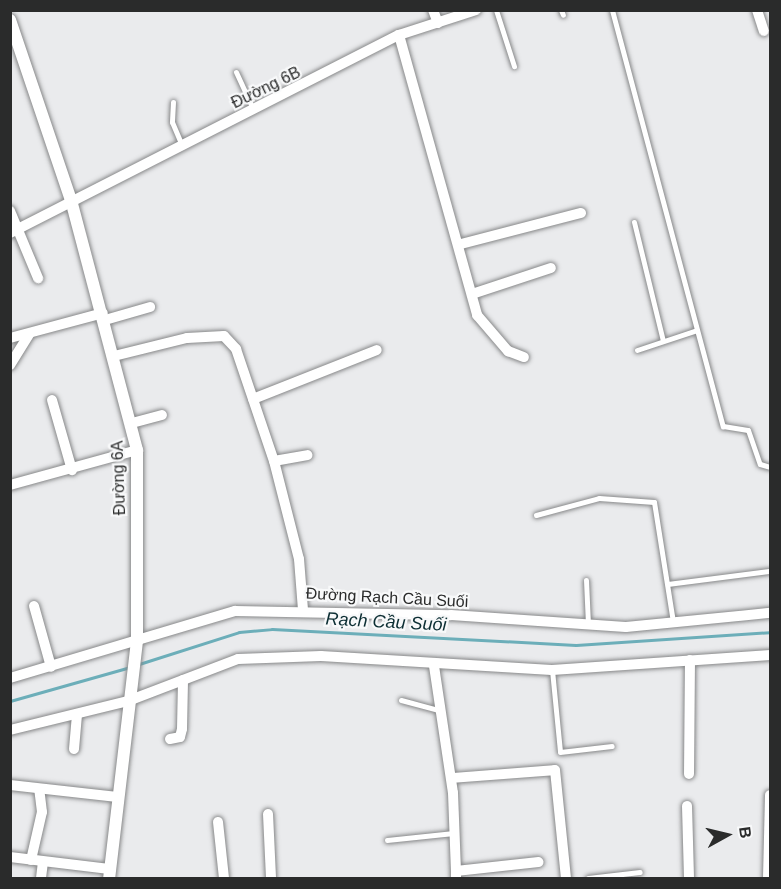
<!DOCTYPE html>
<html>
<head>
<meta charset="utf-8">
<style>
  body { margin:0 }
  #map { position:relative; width:781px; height:889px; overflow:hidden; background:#eaebed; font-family:Helvetica,sans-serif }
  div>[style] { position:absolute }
  .stream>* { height:3px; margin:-1.5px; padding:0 1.5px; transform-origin:1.5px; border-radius:1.5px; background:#6caeb9 }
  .roads { filter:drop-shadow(0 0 2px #878889) drop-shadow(0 0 2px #878889) }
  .service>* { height:5px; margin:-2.5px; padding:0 2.5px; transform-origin:2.5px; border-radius:2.5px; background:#fff }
  .minor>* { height:10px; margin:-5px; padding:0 5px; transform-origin:5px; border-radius:5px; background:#fff }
  .tertiary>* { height:12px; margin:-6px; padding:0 6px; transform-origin:6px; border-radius:6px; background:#fff }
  span { translate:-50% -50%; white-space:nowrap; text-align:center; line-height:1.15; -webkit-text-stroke:4.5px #f8f9fa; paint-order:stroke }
  .street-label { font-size:16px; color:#2a2b2b }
  .water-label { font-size:18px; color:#0c2e33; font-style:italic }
  .frame { position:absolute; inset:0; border:12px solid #2a2b2b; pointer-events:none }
  .north { position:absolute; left:697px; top:805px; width:60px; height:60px; -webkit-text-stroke:4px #f8f9fa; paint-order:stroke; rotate:82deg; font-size:16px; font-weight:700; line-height:24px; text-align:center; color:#2a2b2b }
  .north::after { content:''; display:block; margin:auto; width:21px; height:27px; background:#2a2b2b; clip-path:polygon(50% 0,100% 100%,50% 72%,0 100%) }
</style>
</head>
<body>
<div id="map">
  <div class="stream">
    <i style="left:139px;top:664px;width:105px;rotate:-17.7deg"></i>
    <i style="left:239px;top:632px;width:33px;rotate:-5deg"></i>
    <i style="left:272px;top:629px;width:304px;rotate:3deg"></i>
    <i style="left:576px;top:645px;width:194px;rotate:-3.8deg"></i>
    <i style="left:10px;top:701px;width:125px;rotate:-15.8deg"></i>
  </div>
  <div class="roads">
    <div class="service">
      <i style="left:496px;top:10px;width:59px;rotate:72.2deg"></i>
      <i style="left:561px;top:10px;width:5px;rotate:68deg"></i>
      <i style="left:612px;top:10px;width:431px;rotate:75.1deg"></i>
      <i style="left:723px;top:426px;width:25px;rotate:9deg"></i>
      <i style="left:748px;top:430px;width:36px;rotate:71deg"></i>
      <i style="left:760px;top:464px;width:10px;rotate:17deg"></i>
      <i style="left:236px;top:72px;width:41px;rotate:65.3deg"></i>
      <i style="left:173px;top:102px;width:20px;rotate:93deg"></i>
      <i style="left:172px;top:122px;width:25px;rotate:67deg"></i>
      <i style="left:634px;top:222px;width:122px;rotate:76.3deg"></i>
      <i style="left:637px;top:350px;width:63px;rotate:-18.4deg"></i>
      <i style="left:536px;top:515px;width:65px;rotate:-15.1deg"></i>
      <i style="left:599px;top:498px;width:55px;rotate:4.2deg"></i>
      <i style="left:654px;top:502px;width:121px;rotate:81deg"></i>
      <i style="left:586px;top:580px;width:44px;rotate:87.4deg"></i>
      <i style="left:668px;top:584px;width:103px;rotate:-7.3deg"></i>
      <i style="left:552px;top:670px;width:82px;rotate:84.4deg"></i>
      <i style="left:560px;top:752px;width:52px;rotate:-6.6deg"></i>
      <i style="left:401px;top:700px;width:39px;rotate:15deg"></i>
      <i style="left:387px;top:840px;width:67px;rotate:-6deg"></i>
      <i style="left:588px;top:878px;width:52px;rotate:-6.6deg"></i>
    </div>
    <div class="minor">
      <i style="left:433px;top:10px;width:14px;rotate:69deg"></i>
      <i style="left:757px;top:10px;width:22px;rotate:72deg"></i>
      <i style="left:399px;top:35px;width:291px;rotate:74.4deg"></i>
      <i style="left:477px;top:315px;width:48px;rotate:49.3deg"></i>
      <i style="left:508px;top:351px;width:17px;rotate:21deg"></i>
      <i style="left:10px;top:211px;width:73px;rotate:67.3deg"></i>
      <i style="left:10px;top:233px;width:436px;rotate:-27deg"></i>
      <i style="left:399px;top:35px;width:81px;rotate:-18deg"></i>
      <i style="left:461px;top:244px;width:124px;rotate:-14.5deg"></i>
      <i style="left:472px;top:294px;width:83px;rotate:-18.2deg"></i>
      <i style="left:105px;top:320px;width:47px;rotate:-16.1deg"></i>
      <i style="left:10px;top:338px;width:96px;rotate:-15deg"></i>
      <i style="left:114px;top:356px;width:75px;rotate:-13.9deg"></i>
      <i style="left:187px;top:338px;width:37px;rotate:-3deg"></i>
      <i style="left:224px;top:336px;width:18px;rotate:47deg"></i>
      <i style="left:236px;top:349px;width:118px;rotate:71.3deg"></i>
      <i style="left:274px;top:461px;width:34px;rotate:-10deg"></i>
      <i style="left:10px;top:365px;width:36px;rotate:-58deg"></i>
      <i style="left:253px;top:399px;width:133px;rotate:-21.6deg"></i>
      <i style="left:52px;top:400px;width:73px;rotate:74.1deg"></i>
      <i style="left:132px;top:423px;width:31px;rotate:-15deg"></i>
      <i style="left:274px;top:461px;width:101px;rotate:75.7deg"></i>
      <i style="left:299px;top:559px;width:51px;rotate:85.5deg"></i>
      <i style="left:10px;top:485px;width:132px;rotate:-15.4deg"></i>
      <i style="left:34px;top:606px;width:63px;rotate:74.4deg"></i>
      <i style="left:434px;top:666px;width:128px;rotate:81.5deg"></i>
      <i style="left:453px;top:793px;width:78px;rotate:87.8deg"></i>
      <i style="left:10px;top:678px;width:235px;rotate:-16.6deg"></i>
      <i style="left:235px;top:611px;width:216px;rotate:1.1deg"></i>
      <i style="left:451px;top:615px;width:175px;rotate:3.9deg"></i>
      <i style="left:626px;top:627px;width:145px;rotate:-5.6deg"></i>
      <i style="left:10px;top:730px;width:122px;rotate:-13.8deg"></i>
      <i style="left:128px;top:701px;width:118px;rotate:-20.9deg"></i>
      <i style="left:238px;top:659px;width:83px;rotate:-2.1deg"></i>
      <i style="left:321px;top:656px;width:231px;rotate:3.5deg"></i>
      <i style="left:552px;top:670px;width:219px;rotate:-3.9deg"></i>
      <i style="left:170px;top:739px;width:10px;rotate:-11deg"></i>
      <i style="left:180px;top:737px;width:8px;rotate:-76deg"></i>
      <i style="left:182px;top:729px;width:49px;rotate:-88.8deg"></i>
      <i style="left:74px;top:749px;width:35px;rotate:-85deg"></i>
      <i style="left:689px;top:774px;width:114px;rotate:-89.5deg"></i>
      <i style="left:452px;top:778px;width:103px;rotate:-4.4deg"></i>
      <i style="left:555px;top:770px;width:109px;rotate:84.2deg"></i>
      <i style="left:10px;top:785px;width:108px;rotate:6.4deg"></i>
      <i style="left:687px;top:806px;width:72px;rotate:88.4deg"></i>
      <i style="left:268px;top:814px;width:64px;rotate:87.3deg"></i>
      <i style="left:218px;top:822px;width:56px;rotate:83.9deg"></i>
      <i style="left:10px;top:857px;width:100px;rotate:6.9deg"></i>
      <i style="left:31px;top:860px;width:49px;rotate:-77.1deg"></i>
      <i style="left:42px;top:812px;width:23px;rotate:-97deg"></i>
      <i style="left:41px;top:878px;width:16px;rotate:-83deg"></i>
      <i style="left:456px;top:878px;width:7px;rotate:-90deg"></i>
      <i style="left:456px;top:871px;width:83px;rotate:-6.2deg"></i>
      <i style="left:768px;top:878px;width:83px;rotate:-88.6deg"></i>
    </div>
    <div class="tertiary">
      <i style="left:10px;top:20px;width:190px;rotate:71.3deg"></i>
      <i style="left:71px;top:200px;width:259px;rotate:75.2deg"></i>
      <i style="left:137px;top:450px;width:191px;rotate:90deg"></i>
      <i style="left:137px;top:641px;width:239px;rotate:96.7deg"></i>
    </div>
  </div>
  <div class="street-label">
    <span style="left:266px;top:88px;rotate:-26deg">Đường 6B</span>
    <span style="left:119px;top:478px;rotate:-92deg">Đường 6A</span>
    <span style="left:387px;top:598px;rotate:3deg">Đường Rạch Cầu Suối</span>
  </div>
  <div class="water-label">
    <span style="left:386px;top:622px;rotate:3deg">Rạch Cầu Suối</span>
  </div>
  <div class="frame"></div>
  <div class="north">B</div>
</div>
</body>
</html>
